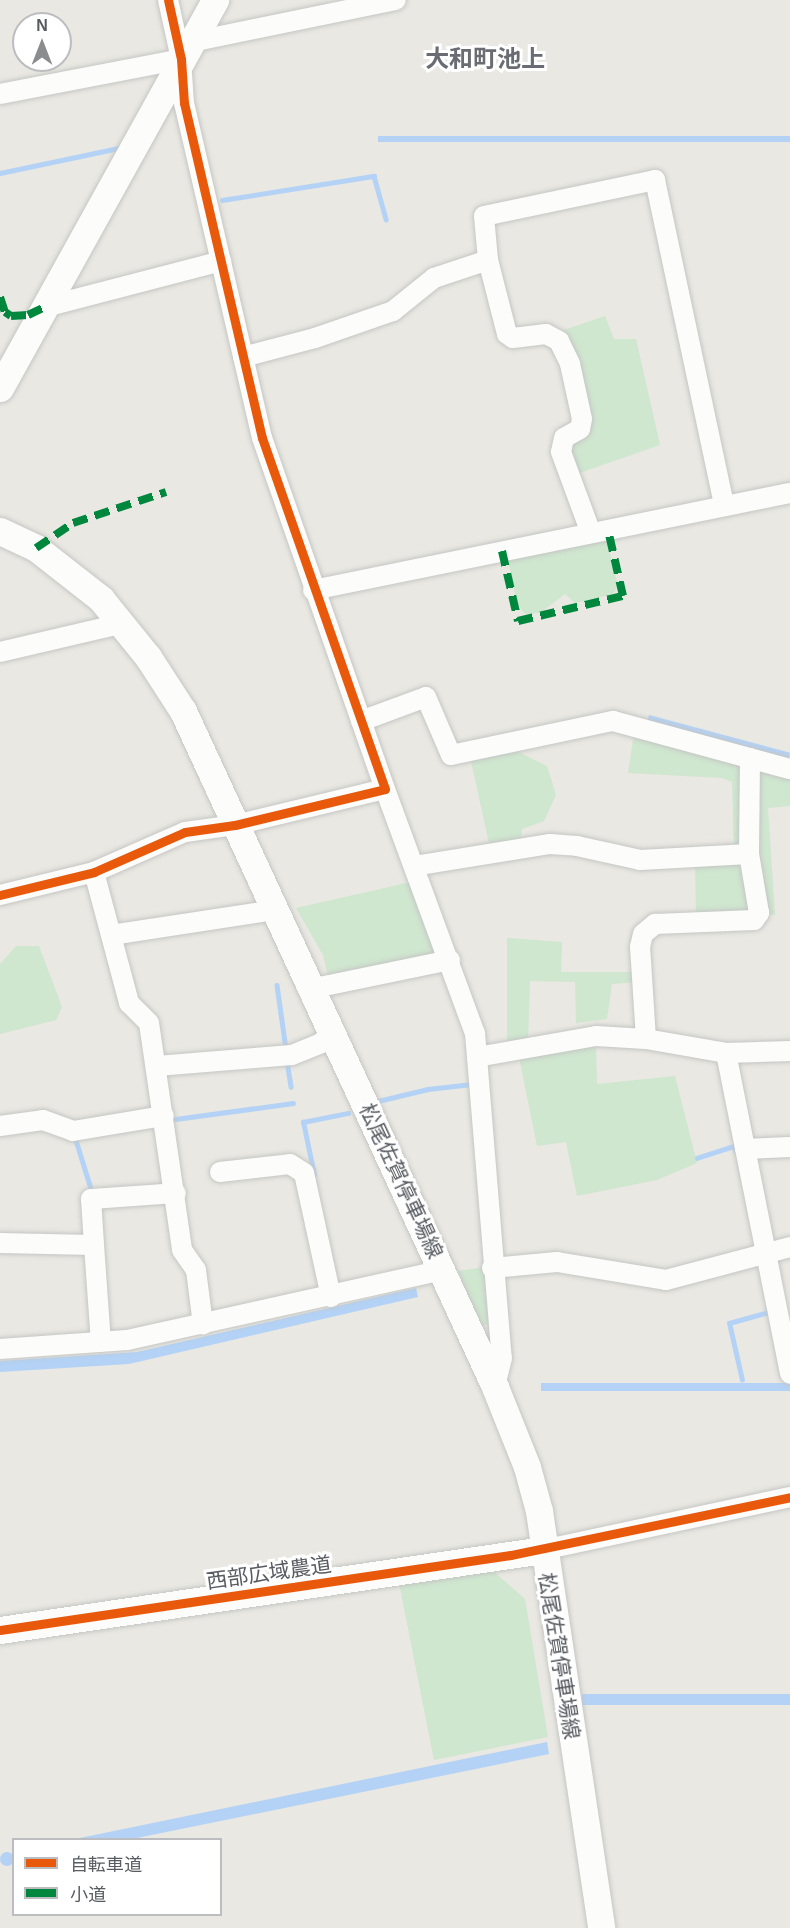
<!DOCTYPE html>
<html>
<head>
<meta charset="utf-8">
<style>
  body { margin:0 }
  #map { position:relative; width:790px; height:1928px; overflow:hidden; background:#e9e8e2; font-family:Arial,"Noto Sans JP",sans-serif }
  div>[style] { position:absolute }
  .green>* { inset:0; background:#cfe6cf }
  .water>* { inset:0; background:#b3d2f6; transform-origin:0 0 }
  .round { border-radius:50% }
  .stream>* { height:4.5px; margin:-2.25px; padding:0 2.25px; transform-origin:2.25px; border-radius:2.25px; background:#b3d2f6 }
  .roads { filter:drop-shadow(0 0 2px #c5c6c4) drop-shadow(0 0 2px #c5c6c4) }
  .street>* { height:20px; margin:-10px; padding:0 10px; transform-origin:10px; border-radius:10px; background:#fcfcfb }
  .secondary>* { height:27px; margin:-13.5px; padding:0 13.5px; transform-origin:13.5px; border-radius:13.5px; background:#fcfcfb }
  .quiet>* { height:8px; margin-top:-4px; transform-origin:0; background:repeating-linear-gradient(90deg,#00873e 0 15px,transparent 0 23px) }
  .cycleway>* { height:9px; margin:-4.5px; padding:0 4.5px; transform-origin:4.5px; border-radius:4.5px; background:#e8590c }
  span { translate:-50% -50%; white-space:nowrap; text-align:center; line-height:1.15; -webkit-text-stroke:6px #fff; paint-order:stroke }
  .street-label { font-size:21px; color:#585b61 }
  .quarter-label { font-size:24px; color:#696d73; font-weight:700 }
  .legend { position:absolute; left:12px; top:1838px; width:210px; height:78px; box-sizing:border-box; background:#fff; border:2px solid #bcbdc0; margin:0; padding:8px 10px; list-style:none; font-size:18px; color:#585b61 }
  .legend li { display:flex; align-items:center; gap:12px; height:30px }
  .legend b { width:30px; border:2px solid #bcbdc0 }
  .north { position:absolute; left:12px; top:12px; width:60px; height:60px; box-sizing:border-box; background:#fff; border:2px solid #bcbdc0; border-radius:50%; rotate:0deg; font-size:16px; font-weight:700; line-height:24px; text-align:center; color:#585b61 }
  .north::after { content:''; display:block; margin:auto; width:21px; height:27px; background:#8b8c8e; clip-path:polygon(50% 0,100% 100%,50% 72%,0 100%) }
</style>
</head>
<body>
<div id="map">
  <div class="green">
    <i style="clip-path:polygon(605px 316px,614px 339px,636px 339px,660px 445px,574px 475px,565px 453px,585px 430px,561px 331px)"></i>
    <i style="clip-path:polygon(599px 537px,607px 542px,618px 586px,613px 594px,575px 603px,565px 594px,540px 613px,525px 614px,517px 603px,507px 555px)"></i>
    <i style="clip-path:polygon(634px 733px,790px 776px,790px 806px,768px 808px,775px 915px,696px 912px,695px 866px,734px 853px,732px 782px,722px 778px,628px 773px)"></i>
    <i style="clip-path:polygon(514px 750px,547px 766px,556px 795px,544px 821px,522px 829px,520px 846px,490px 848px,471px 761px)"></i>
    <i style="clip-path:polygon(411px 882px,439px 959px,329px 981px,323px 955px,296px 908px)"></i>
    <i style="clip-path:polygon(507px 938px,562px 942px,561px 972px,637px 972px,638px 982px,612px 984px,607px 1019px,576px 1023px,575px 982px,530px 981px,528px 1042px,507px 1046px)"></i>
    <i style="clip-path:polygon(16px 946px,39px 946px,62px 1007px,56px 1020px,0 1034px,0 964px)"></i>
    <i style="clip-path:polygon(596px 1045px,597px 1084px,675px 1076px,697px 1163px,657px 1180px,577px 1196px,566px 1142px,537px 1146px,519px 1057px)"></i>
    <i style="clip-path:polygon(485px 1267px,492px 1322px,482px 1326px,458px 1271px)"></i>
    <i style="clip-path:polygon(492px 1570px,525px 1599px,548px 1737px,434px 1760px,399px 1583px)"></i>
  </div>
  <div class="water">
    <i style="left:790px;top:136px;width:6px;height:412px;rotate:90deg"></i>
    <i style="left:649px;top:715px;width:146px;height:6px;rotate:15deg"></i>
    <i style="clip-path:polygon(416px 1288px,418px 1297px,129px 1364px,0 1372px,0 1361px,137px 1352px)"></i>
    <i style="left:790px;top:1383px;width:8px;height:249px;rotate:90deg"></i>
    <i style="left:790px;top:1694px;width:11px;height:208px;rotate:90deg"></i>
    <i style="clip-path:polygon(547px 1742px,549px 1754px,132px 1839px,75px 1839px)"></i>
    <i class="round" style="left:0;top:1852px;width:14px;height:14px"></i>
  </div>
  <div class="stream">
    <i style="left:0;top:173px;width:122px;rotate:-11.9deg"></i>
    <i style="left:222px;top:200px;width:154px;rotate:-9deg"></i>
    <i style="left:374px;top:176px;width:45px;rotate:74.4deg"></i>
    <i style="left:277px;top:985px;width:65px;rotate:82deg"></i>
    <i style="left:287px;top:1061px;width:26px;rotate:81deg"></i>
    <i style="left:378px;top:1101px;width:51px;rotate:-13.5deg"></i>
    <i style="left:428px;top:1089px;width:44px;rotate:-6.5deg"></i>
    <i style="left:168px;top:1120px;width:126px;rotate:-7.7deg"></i>
    <i style="left:75px;top:1137px;width:61px;rotate:72.8deg"></i>
    <i style="left:697px;top:1158px;width:40px;rotate:-18deg"></i>
    <i style="left:735px;top:1146px;width:5px;rotate:79deg"></i>
    <i style="left:314px;top:1175px;width:54px;rotate:-101.7deg"></i>
    <i style="left:303px;top:1122px;width:46px;rotate:-11.3deg"></i>
    <i style="left:742px;top:1380px;width:58px;rotate:-102.8deg"></i>
    <i style="left:729px;top:1323px;width:41px;rotate:-15.4deg"></i>
    <i style="left:769px;top:1312px;width:4px;rotate:-104deg"></i>
  </div>
  <div class="roads">
    <div class="street">
      <i style="left:191px;top:42px;width:209px;rotate:-11.6deg"></i>
      <i style="left:0;top:94px;width:184px;rotate:-10.9deg"></i>
      <i style="left:488px;top:260px;width:44px;rotate:-95.2deg"></i>
      <i style="left:484px;top:216px;width:175px;rotate:-11.9deg"></i>
      <i style="left:655px;top:180px;width:333px;rotate:78deg"></i>
      <i style="left:45px;top:307px;width:182px;rotate:-14.6deg"></i>
      <i style="left:243px;top:357px;width:74px;rotate:-14.8deg"></i>
      <i style="left:315px;top:338px;width:83px;rotate:-19.1deg"></i>
      <i style="left:393px;top:311px;width:53px;rotate:-38.8deg"></i>
      <i style="left:434px;top:278px;width:57px;rotate:-18.4deg"></i>
      <i style="left:488px;top:260px;width:76px;rotate:75.6deg"></i>
      <i style="left:507px;top:334px;width:7px;rotate:34deg"></i>
      <i style="left:513px;top:338px;width:33px;rotate:-7deg"></i>
      <i style="left:546px;top:334px;width:15px;rotate:28deg"></i>
      <i style="left:559px;top:341px;width:25px;rotate:64deg"></i>
      <i style="left:570px;top:364px;width:56px;rotate:77.7deg"></i>
      <i style="left:582px;top:419px;width:10px;rotate:101deg"></i>
      <i style="left:580px;top:429px;width:18px;rotate:151deg"></i>
      <i style="left:564px;top:438px;width:14px;rotate:102deg"></i>
      <i style="left:561px;top:452px;width:86px;rotate:69.7deg"></i>
      <i style="left:313px;top:590px;width:487px;rotate:-11.5deg"></i>
      <i style="left:0;top:652px;width:123px;rotate:-13.1deg"></i>
      <i style="left:361px;top:721px;width:69px;rotate:-20.3deg"></i>
      <i style="left:426px;top:697px;width:63px;rotate:66.7deg"></i>
      <i style="left:451px;top:755px;width:166px;rotate:-11.9deg"></i>
      <i style="left:613px;top:721px;width:183px;rotate:15.2deg"></i>
      <i style="left:385px;top:789px;width:260px;rotate:69.8deg"></i>
      <i style="left:475px;top:1033px;width:326px;rotate:85.3deg"></i>
      <i style="left:502px;top:1358px;width:30px;rotate:104deg"></i>
      <i style="left:414px;top:866px;width:138px;rotate:-9.2deg"></i>
      <i style="left:550px;top:844px;width:27px;rotate:4deg"></i>
      <i style="left:577px;top:846px;width:65px;rotate:12.5deg"></i>
      <i style="left:640px;top:860px;width:109px;rotate:-3.2deg"></i>
      <i style="left:749px;top:854px;width:96px;rotate:-89.4deg"></i>
      <i style="left:94px;top:872px;width:136px;rotate:75deg"></i>
      <i style="left:129px;top:1003px;width:28px;rotate:45deg"></i>
      <i style="left:149px;top:1023px;width:229px;rotate:81.7deg"></i>
      <i style="left:182px;top:1250px;width:24px;rotate:55deg"></i>
      <i style="left:196px;top:1270px;width:55px;rotate:82.7deg"></i>
      <i style="left:0;top:895px;width:97px;rotate:-13.7deg"></i>
      <i style="left:94px;top:872px;width:99px;rotate:-23.7deg"></i>
      <i style="left:185px;top:832px;width:50px;rotate:-8deg"></i>
      <i style="left:235px;top:825px;width:154px;rotate:-13.5deg"></i>
      <i style="left:385px;top:789px;width:372px;rotate:-109.3deg"></i>
      <i style="left:262px;top:438px;width:344px;rotate:-103.1deg"></i>
      <i style="left:184px;top:103px;width:44px;rotate:-93.9deg"></i>
      <i style="left:181px;top:59px;width:60px;rotate:-102.4deg"></i>
      <i style="left:111px;top:935px;width:165px;rotate:-8.7deg"></i>
      <i style="left:310px;top:989px;width:143px;rotate:-11.7deg"></i>
      <i style="left:646px;top:1039px;width:92px;rotate:-93.7deg"></i>
      <i style="left:640px;top:947px;width:13px;rotate:-77deg"></i>
      <i style="left:643px;top:934px;width:16px;rotate:-40deg"></i>
      <i style="left:655px;top:924px;width:99px;rotate:-2.3deg"></i>
      <i style="left:754px;top:920px;width:9px;rotate:-54deg"></i>
      <i style="left:759px;top:913px;width:60px;rotate:-99.6deg"></i>
      <i style="left:726px;top:1053px;width:327px;rotate:78.7deg"></i>
      <i style="left:477px;top:1057px;width:121px;rotate:-10deg"></i>
      <i style="left:596px;top:1036px;width:50px;rotate:3.4deg"></i>
      <i style="left:646px;top:1039px;width:81px;rotate:9.9deg"></i>
      <i style="left:726px;top:1053px;width:64px;rotate:-1.8deg"></i>
      <i style="left:157px;top:1066px;width:135px;rotate:-4.7deg"></i>
      <i style="left:292px;top:1055px;width:31px;rotate:-22deg"></i>
      <i style="left:321px;top:1043px;width:13px;rotate:-45deg"></i>
      <i style="left:0;top:1126px;width:43px;rotate:-7.9deg"></i>
      <i style="left:43px;top:1120px;width:32px;rotate:20deg"></i>
      <i style="left:73px;top:1131px;width:92px;rotate:-9.4deg"></i>
      <i style="left:745px;top:1149px;width:45px;rotate:-2.5deg"></i>
      <i style="left:220px;top:1172px;width:70px;rotate:-6.5deg"></i>
      <i style="left:290px;top:1164px;width:17px;rotate:33deg"></i>
      <i style="left:304px;top:1173px;width:127px;rotate:77.7deg"></i>
      <i style="left:0;top:1243px;width:94px;rotate:1.2deg"></i>
      <i style="left:94px;top:1245px;width:97px;rotate:85.9deg"></i>
      <i style="left:94px;top:1245px;width:46px;rotate:-93.7deg"></i>
      <i style="left:91px;top:1199px;width:85px;rotate:-4deg"></i>
      <i style="left:492px;top:1268px;width:65px;rotate:-5.3deg"></i>
      <i style="left:557px;top:1262px;width:110px;rotate:9.4deg"></i>
      <i style="left:666px;top:1280px;width:128px;rotate:-14.9deg"></i>
      <i style="left:0;top:1349px;width:127px;rotate:-4.1deg"></i>
      <i style="left:127px;top:1340px;width:324px;rotate:-12.5deg"></i>
      <i style="left:543px;top:1550px;width:253px;rotate:-12.1deg"></i>
    </div>
    <div class="secondary">
      <i style="left:0;top:388px;width:444px;rotate:-61deg"></i>
      <i style="left:0;top:531px;width:40px;rotate:25deg"></i>
      <i style="left:36px;top:548px;width:83px;rotate:38.1deg"></i>
      <i style="left:101px;top:599px;width:75px;rotate:51deg"></i>
      <i style="left:148px;top:657px;width:64px;rotate:57.1deg"></i>
      <i style="left:183px;top:711px;width:745px;rotate:65.22deg"></i>
      <i style="left:495px;top:1387px;width:86px;rotate:68.2deg"></i>
      <i style="left:527px;top:1467px;width:46px;rotate:74.7deg"></i>
      <i style="left:539px;top:1511px;width:422px;rotate:81.5deg"></i>
      <i style="left:0;top:1630px;width:549px;rotate:-8.38deg"></i>
    </div>
  </div>
  <div class="quiet">
    <i style="left:0;top:297px;width:16px;rotate:72deg"></i>
    <i style="left:5px;top:312px;width:7px;rotate:34deg"></i>
    <i style="left:11px;top:316px;width:17px;rotate:-3deg"></i>
    <i style="left:28px;top:315px;width:19px;rotate:-25deg"></i>
    <i style="left:36px;top:548px;width:45px;rotate:-34deg"></i>
    <i style="left:73px;top:523px;width:98px;rotate:-18.4deg"></i>
    <i style="left:502px;top:551px;width:72px;rotate:77.1deg"></i>
    <i style="left:518px;top:621px;width:108px;rotate:-13.4deg"></i>
    <i style="left:623px;top:596px;width:68px;rotate:-102.8deg"></i>
  </div>
  <div class="cycleway">
    <i style="left:0;top:895px;width:97px;rotate:-13.7deg"></i>
    <i style="left:94px;top:872px;width:99px;rotate:-23.7deg"></i>
    <i style="left:185px;top:832px;width:50px;rotate:-8deg"></i>
    <i style="left:235px;top:825px;width:154px;rotate:-13.5deg"></i>
    <i style="left:385px;top:789px;width:372px;rotate:-109.3deg"></i>
    <i style="left:262px;top:438px;width:344px;rotate:-103.1deg"></i>
    <i style="left:184px;top:103px;width:44px;rotate:-93.9deg"></i>
    <i style="left:181px;top:59px;width:60px;rotate:-102.4deg"></i>
    <i style="left:0;top:1630px;width:516px;rotate:-8.35deg"></i>
    <i style="left:511px;top:1555px;width:285px;rotate:-11.7deg"></i>
  </div>
  <div class="street-label">
    <span style="left:401px;top:1181px;rotate:65deg">松尾佐賀停車場線</span>
    <span style="left:269px;top:1573px;rotate:-8deg">西部広域農道</span>
    <span style="left:559px;top:1656px;rotate:81deg">松尾佐賀停車場線</span>
  </div>
  <div class="quarter-label">
    <span style="left:485px;top:59px">大和町池上</span>
  </div>
  <ul class="legend">
  <li><b style="height:8px;background:#e8590c"></b>自転車道</li>
  <li><b style="height:8px;background:#00873e"></b>小道</li>
  </ul>
  <div class="north">N</div>
</div>
</body>
</html>
